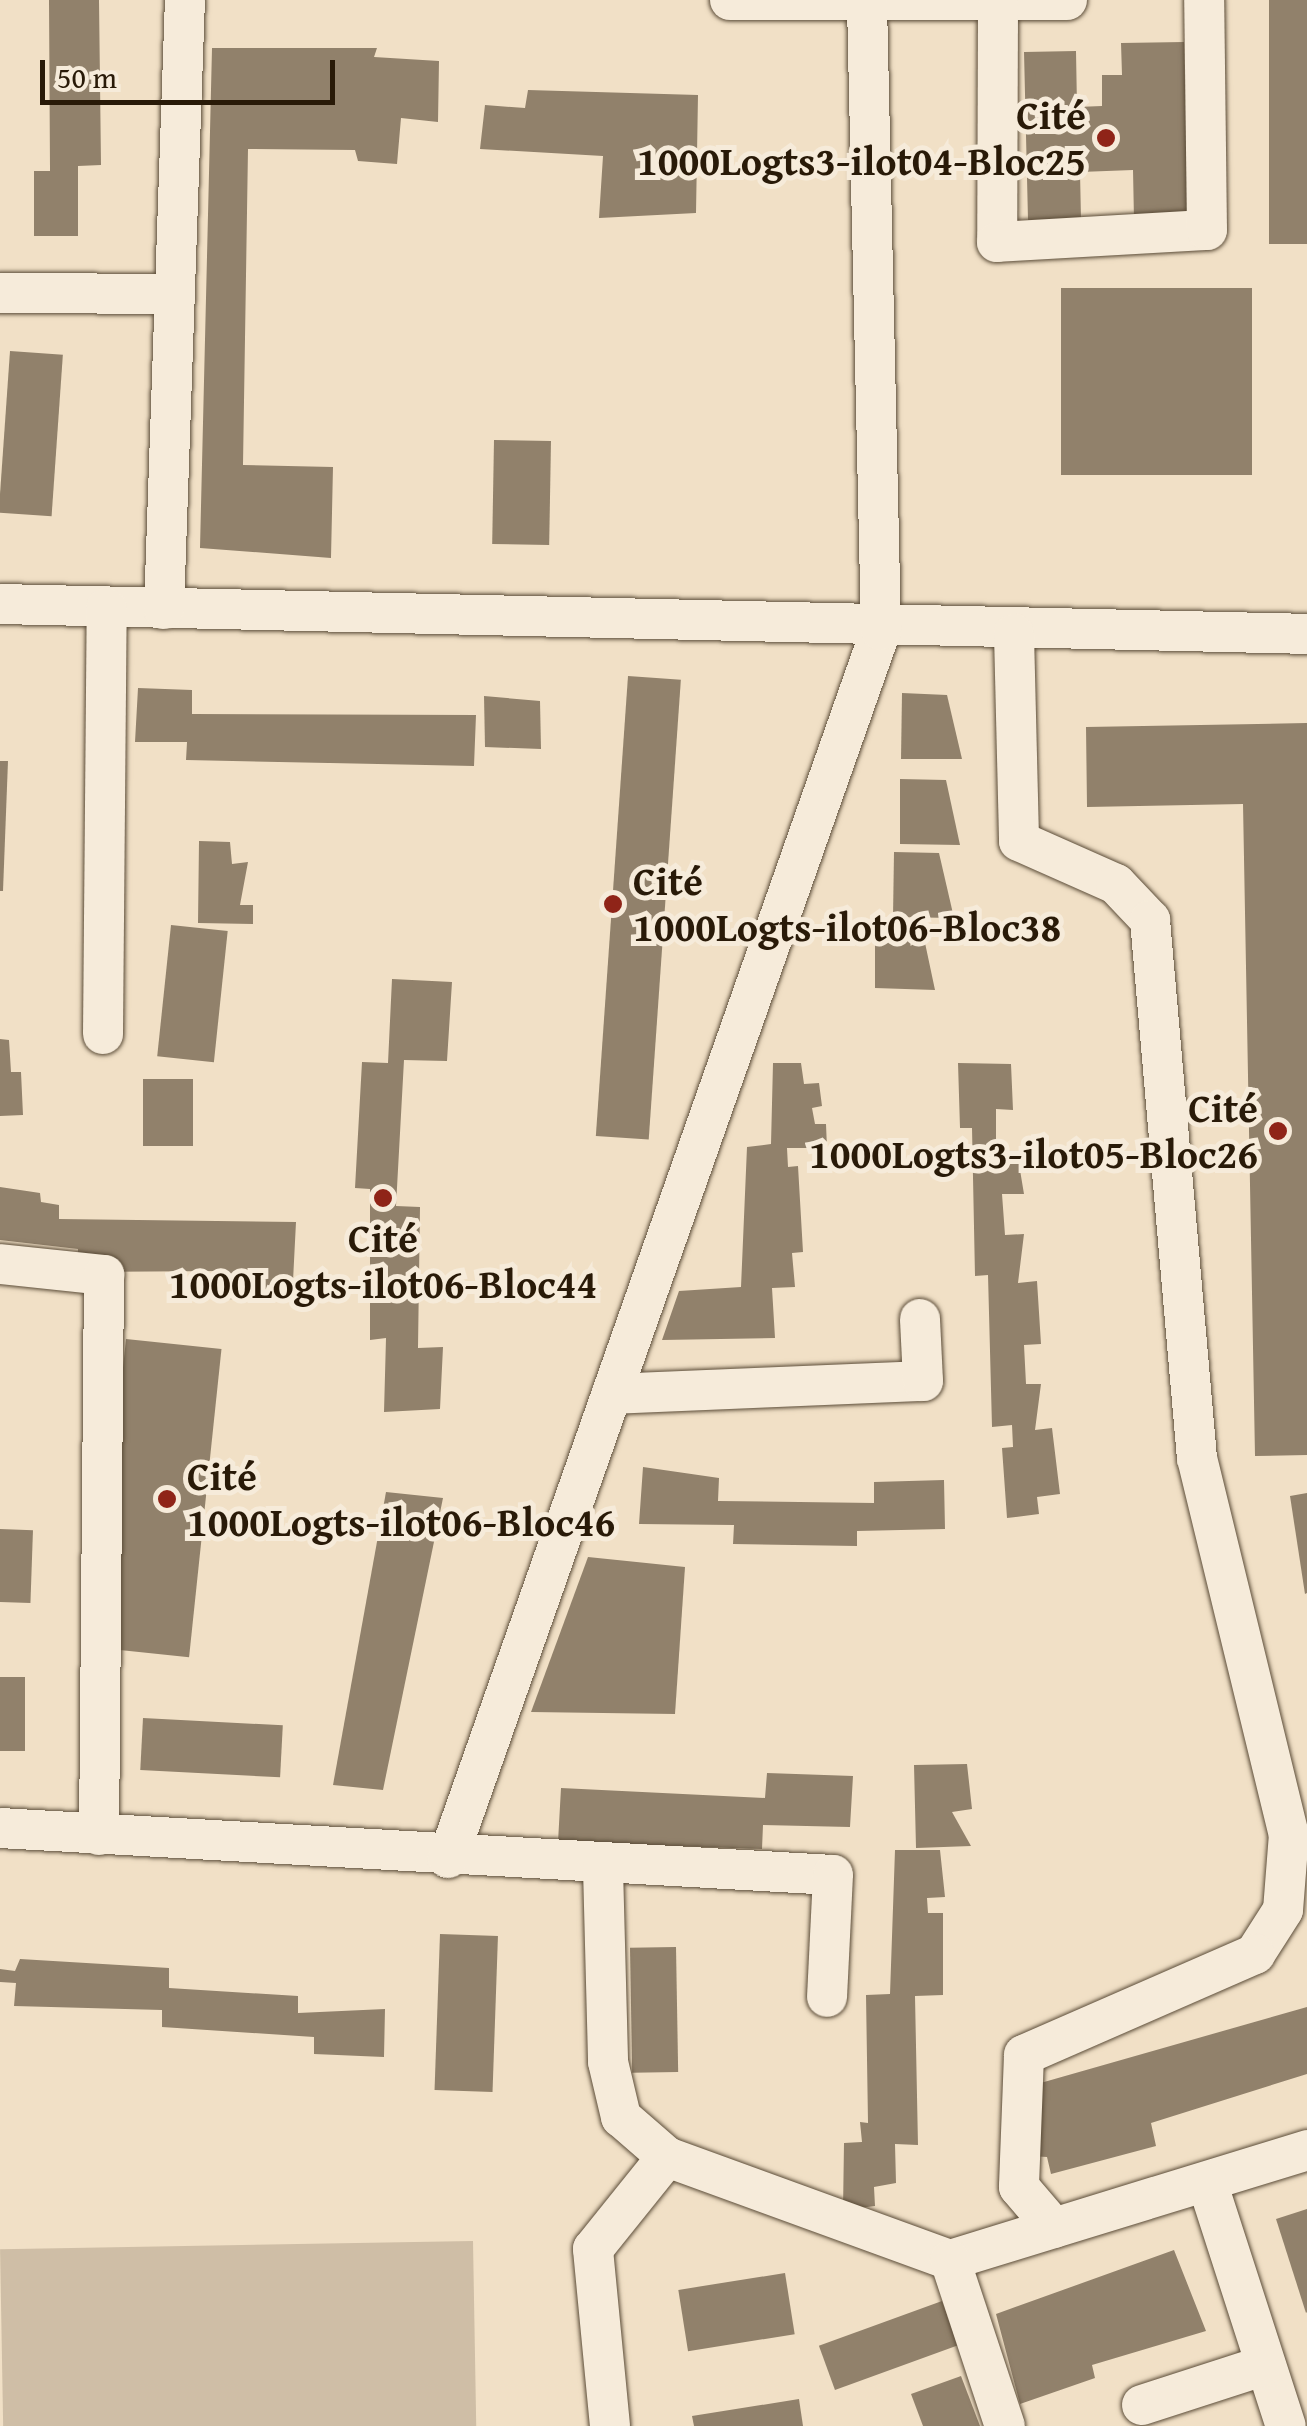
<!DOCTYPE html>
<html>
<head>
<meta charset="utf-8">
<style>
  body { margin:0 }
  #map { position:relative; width:1307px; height:2426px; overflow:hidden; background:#f1e0c6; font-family:"Gentium Book Plus",serif }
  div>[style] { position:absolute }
  .green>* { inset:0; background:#cfbea6; transform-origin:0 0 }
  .building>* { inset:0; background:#91816b; transform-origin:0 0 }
  .roads { filter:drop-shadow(0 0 2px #5b4c38) drop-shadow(0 0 2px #5b4c38) }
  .street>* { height:40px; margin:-20px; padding:0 20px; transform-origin:20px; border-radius:20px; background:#f6ebda }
  .dots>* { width:28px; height:28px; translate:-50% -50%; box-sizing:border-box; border:5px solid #f6ebda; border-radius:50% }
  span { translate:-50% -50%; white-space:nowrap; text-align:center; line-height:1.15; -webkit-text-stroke:10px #f6ebda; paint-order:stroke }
  .poi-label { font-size:40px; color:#291a08; font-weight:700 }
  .right { translate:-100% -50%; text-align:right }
  .left { translate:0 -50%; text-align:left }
  .scale { position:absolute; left:40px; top:60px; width:295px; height:45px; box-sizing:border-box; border:5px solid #291a08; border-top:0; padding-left:12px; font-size:30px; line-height:35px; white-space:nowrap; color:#291a08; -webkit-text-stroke:8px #f6ebda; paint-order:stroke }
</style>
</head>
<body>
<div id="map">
  <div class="green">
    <i style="left:473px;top:2241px;width:185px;height:473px;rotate:89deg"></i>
  </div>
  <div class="building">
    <i style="clip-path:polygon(49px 0,99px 0,101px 165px,78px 166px,78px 236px,34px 236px,34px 171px,50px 171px)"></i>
    <i style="left:1269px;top:0;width:38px;height:244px"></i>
    <i style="clip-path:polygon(1184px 42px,1188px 218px,1134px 220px,1133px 170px,1080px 172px,1081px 219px,1028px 220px,1024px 52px,1076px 51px,1077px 107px,1102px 106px,1102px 75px,1122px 75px,1121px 43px)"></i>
    <i style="clip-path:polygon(212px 48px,377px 48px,374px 57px,439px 61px,438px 122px,401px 118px,397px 164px,358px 161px,355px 150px,248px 149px,243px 465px,333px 467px,331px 558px,200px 548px)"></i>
    <i style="clip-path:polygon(528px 90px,698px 95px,696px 213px,599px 218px,603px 156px,480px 149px,485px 105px,525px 108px)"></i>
    <i style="left:1252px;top:288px;width:187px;height:191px;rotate:90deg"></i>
    <i style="left:10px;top:351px;width:53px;height:162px;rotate:4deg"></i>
    <i style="left:494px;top:440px;width:57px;height:104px;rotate:1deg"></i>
    <i style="left:628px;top:676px;width:53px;height:461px;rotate:4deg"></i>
    <i style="clip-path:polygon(138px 688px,192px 690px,192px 714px,476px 715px,474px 766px,186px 760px,187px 742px,135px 742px)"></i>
    <i style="clip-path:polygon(902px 693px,947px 695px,962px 759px,901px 759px)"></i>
    <i style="clip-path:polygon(484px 696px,540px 701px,541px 749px,485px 747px)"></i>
    <i style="clip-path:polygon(1307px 723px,1307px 1455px,1255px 1456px,1243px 804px,1087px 807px,1086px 727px)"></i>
    <i style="clip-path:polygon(0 761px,8px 761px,3px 891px,0 891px)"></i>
    <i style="clip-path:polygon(900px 779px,946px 780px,960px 845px,900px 844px)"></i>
    <i style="clip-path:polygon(199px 841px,230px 842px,232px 864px,248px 862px,240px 905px,253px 905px,253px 924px,198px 923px)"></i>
    <i style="clip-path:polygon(894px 852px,939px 853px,954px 918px,893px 917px)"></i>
    <i style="clip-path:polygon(875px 923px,921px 924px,935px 990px,875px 988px)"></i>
    <i style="left:171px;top:925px;width:57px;height:132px;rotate:6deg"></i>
    <i style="clip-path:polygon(392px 979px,452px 982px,447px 1061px,404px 1060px,396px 1206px,420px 1207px,418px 1348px,443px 1347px,440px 1409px,384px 1412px,386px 1338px,370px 1340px,370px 1189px,355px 1188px,362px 1062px,388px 1063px)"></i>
    <i style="clip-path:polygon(0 1039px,9px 1040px,11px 1072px,21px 1072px,23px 1115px,0 1116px)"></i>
    <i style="clip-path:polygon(773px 1063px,801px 1063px,804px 1084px,819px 1083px,822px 1106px,812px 1108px,815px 1124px,826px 1124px,827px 1148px,787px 1148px,788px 1167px,798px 1166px,803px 1252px,792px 1253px,795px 1287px,772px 1288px,775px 1338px,662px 1340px,679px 1291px,741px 1287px,747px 1147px,771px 1144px)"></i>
    <i style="clip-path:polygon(958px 1063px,1011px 1064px,1013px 1110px,996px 1109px,996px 1151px,1017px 1152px,1024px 1194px,1002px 1194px,1005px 1235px,1024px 1234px,1018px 1283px,1037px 1281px,1041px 1344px,1024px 1345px,1026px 1384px,1041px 1384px,1035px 1430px,1052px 1428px,1060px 1494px,1037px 1497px,1039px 1514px,1007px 1518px,1002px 1448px,1013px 1447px,1012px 1425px,992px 1427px,988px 1275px,975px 1276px,972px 1128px,960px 1128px)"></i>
    <i style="left:143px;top:1079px;width:50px;height:67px"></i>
    <i style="clip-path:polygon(0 1187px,40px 1193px,41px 1202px,59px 1205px,59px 1219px,296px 1222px,292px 1301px,222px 1299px,224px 1271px,77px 1272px,78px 1249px,0 1240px)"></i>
    <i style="left:126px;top:1339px;width:96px;height:310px;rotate:6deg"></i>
    <i style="clip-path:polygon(643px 1467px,719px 1478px,718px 1501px,874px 1503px,874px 1482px,944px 1480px,945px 1529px,857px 1531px,857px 1546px,733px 1544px,734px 1525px,639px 1524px)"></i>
    <i style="clip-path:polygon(386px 1492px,443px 1498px,383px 1790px,333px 1785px)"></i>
    <i style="clip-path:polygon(1307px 1493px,1307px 1593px,1305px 1594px,1290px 1496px)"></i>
    <i style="left:0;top:1529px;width:33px;height:73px;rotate:2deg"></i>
    <i style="clip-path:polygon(588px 1557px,685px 1567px,675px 1714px,531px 1712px)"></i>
    <i style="left:0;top:1677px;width:25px;height:74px"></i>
    <i style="left:143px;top:1718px;width:140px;height:52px;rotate:3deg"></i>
    <i style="clip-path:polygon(967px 1764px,972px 1809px,952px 1812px,971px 1846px,916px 1848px,914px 1765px)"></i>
    <i style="clip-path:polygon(767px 1773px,853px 1776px,850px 1827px,763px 1825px,762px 1849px,558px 1842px,561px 1788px,765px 1798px)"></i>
    <i style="clip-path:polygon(895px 1850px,940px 1850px,945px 1897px,927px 1898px,928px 1913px,943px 1913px,943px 1995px,915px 1996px,918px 2145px,895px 2144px,896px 2183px,874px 2187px,875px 2206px,843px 2210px,844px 2143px,862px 2142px,860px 2122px,868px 2123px,866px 1995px,890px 1994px)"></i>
    <i style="left:440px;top:1934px;width:58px;height:156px;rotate:2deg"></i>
    <i style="left:676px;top:1947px;width:125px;height:46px;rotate:89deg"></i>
    <i style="clip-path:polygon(20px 1959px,169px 1968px,169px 1988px,298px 1996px,298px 2013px,385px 2009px,384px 2057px,314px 2054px,314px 2037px,162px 2027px,162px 2010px,14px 2006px,16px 1983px,0 1982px,0 1969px,15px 1971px)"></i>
    <i style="clip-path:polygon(1307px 2007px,1307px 2074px,1151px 2123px,1156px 2146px,1051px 2174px,1047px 2157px,1031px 2156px,1023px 2088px)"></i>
    <i style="clip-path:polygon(1307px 2209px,1307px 2312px,1306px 2313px,1276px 2219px)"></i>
    <i style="clip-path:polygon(1174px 2250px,1206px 2331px,1092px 2365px,1095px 2378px,1020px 2404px,996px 2314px)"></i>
    <i style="left:785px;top:2273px;width:62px;height:108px;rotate:81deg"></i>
    <i style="left:942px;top:2301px;width:47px;height:131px;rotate:70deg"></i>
    <i style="clip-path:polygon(961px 2376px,980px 2426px,923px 2426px,911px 2394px)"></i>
    <i style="clip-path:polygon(799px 2399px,803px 2426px,694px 2426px,692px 2416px)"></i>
  </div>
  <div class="roads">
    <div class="street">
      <i style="left:730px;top:0;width:337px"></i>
      <i style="left:998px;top:7px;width:235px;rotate:90.2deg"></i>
      <i style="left:997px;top:242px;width:210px;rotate:-3.3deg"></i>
      <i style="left:1207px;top:230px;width:230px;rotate:-90.7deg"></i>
      <i style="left:0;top:293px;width:175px;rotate:0.3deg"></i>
      <i style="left:0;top:604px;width:1307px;rotate:1.31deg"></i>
      <i style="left:164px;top:609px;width:609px;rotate:-88.03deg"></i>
      <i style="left:1014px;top:634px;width:207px;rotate:88.6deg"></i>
      <i style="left:1019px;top:841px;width:106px;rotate:23.9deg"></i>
      <i style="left:1116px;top:884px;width:50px;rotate:46.6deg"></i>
      <i style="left:1150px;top:920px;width:540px;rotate:85.01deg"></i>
      <i style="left:1197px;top:1458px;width:387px;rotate:76.3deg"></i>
      <i style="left:1289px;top:1834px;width:76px;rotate:94.5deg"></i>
      <i style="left:1283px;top:1910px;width:52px;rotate:122.5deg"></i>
      <i style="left:1255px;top:1954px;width:252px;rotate:156.4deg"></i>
      <i style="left:1024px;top:2055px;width:132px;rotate:92.2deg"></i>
      <i style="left:1019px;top:2187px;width:54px;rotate:49.5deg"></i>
      <i style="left:103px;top:1034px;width:426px;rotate:-89.5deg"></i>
      <i style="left:0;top:1264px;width:105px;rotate:6deg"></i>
      <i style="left:104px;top:1275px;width:560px;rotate:90.51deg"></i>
      <i style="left:612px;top:1394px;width:311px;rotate:-2.4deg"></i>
      <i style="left:923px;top:1381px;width:62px;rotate:-92.8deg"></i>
      <i style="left:0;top:1828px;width:834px;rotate:3.23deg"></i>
      <i style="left:833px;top:1875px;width:122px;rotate:92.8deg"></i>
      <i style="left:448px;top:1858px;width:1302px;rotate:-70.58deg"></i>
      <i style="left:881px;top:630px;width:627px;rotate:-91.28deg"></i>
      <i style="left:603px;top:1868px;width:194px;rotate:88.5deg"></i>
      <i style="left:608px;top:2062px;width:57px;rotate:76.7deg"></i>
      <i style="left:621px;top:2117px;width:61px;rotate:41deg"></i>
      <i style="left:667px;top:2157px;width:301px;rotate:20deg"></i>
      <i style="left:950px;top:2260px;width:374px;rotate:-17.1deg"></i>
      <i style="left:1207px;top:2182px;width:256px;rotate:72.1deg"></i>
      <i style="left:950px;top:2260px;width:175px;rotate:71.7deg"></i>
      <i style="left:1142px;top:2405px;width:130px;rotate:-17.9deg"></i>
      <i style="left:610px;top:2426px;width:178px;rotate:-95.5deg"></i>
      <i style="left:593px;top:2249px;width:118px;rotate:-51.2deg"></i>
    </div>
  </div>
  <div class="dots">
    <i style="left:1106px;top:138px;background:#8f2418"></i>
    <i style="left:613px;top:904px;background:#8f2418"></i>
    <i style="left:1278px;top:1131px;background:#8f2418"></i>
    <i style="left:383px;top:1198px;background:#8f2418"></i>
    <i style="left:167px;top:1499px;background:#8f2418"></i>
  </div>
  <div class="poi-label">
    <span class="right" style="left:1086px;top:138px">Cité<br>1000Logts3-ilot04-Bloc25</span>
    <span class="left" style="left:633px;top:904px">Cité<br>1000Logts-ilot06-Bloc38</span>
    <span class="right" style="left:1258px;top:1131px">Cité<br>1000Logts3-ilot05-Bloc26</span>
    <span style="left:383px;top:1261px">Cité<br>1000Logts-ilot06-Bloc44</span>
    <span class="left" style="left:187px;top:1499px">Cité<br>1000Logts-ilot06-Bloc46</span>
  </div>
  <div class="scale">50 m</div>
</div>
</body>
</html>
